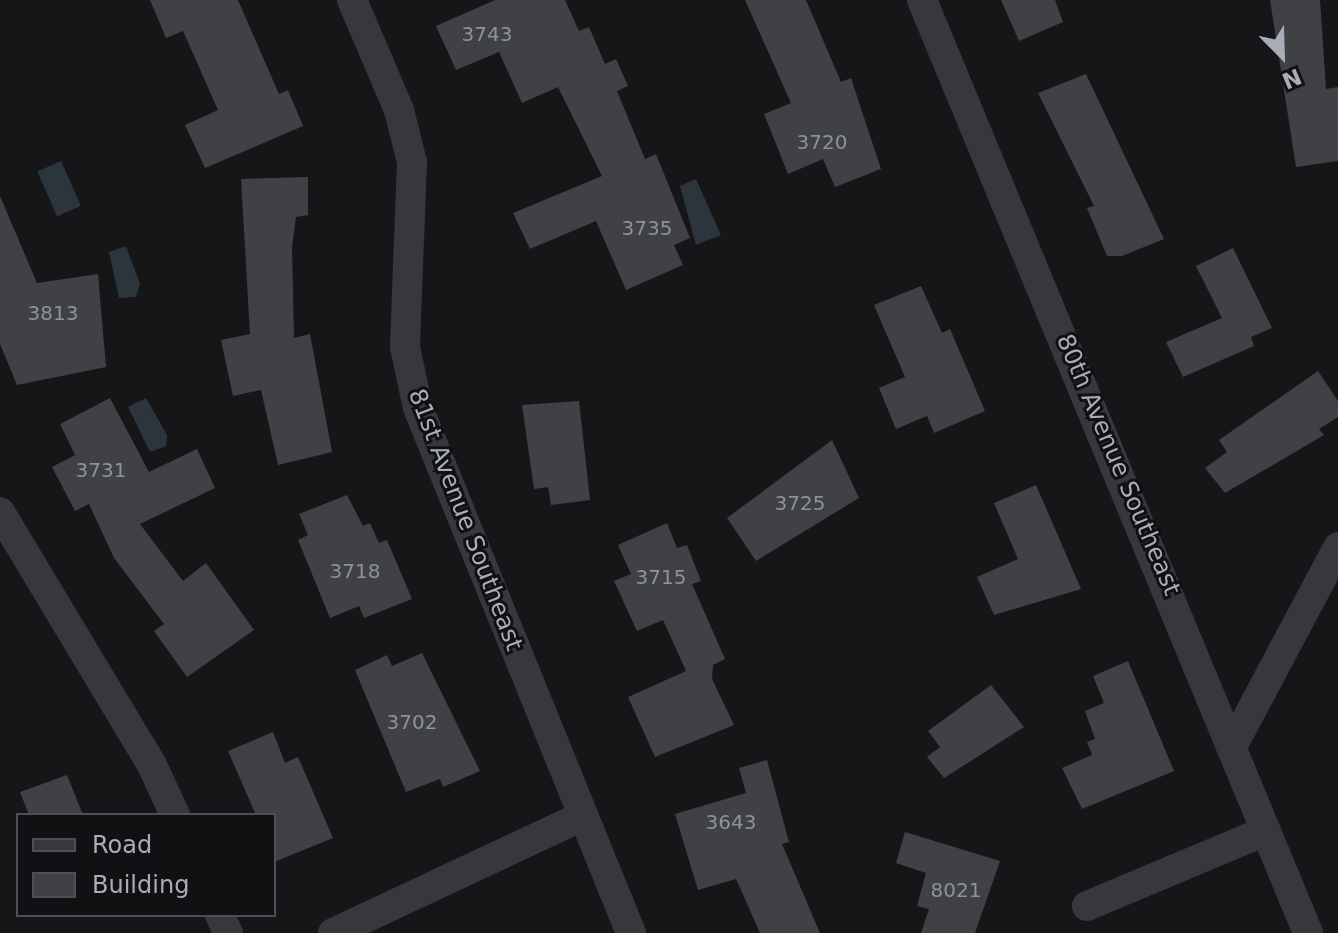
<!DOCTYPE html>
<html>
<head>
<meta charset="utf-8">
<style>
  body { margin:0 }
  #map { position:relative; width:1338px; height:933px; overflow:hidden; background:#161618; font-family:"DejaVu Sans",sans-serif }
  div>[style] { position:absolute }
  .water>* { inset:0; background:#2c353c; transform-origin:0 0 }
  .building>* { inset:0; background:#404145 }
  .street>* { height:30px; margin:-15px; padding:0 15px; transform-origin:15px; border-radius:15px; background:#37383d }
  span { translate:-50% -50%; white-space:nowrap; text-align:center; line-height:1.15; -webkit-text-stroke:6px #111113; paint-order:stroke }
  .number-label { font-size:20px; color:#8e929b }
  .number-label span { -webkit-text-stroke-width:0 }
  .street-label { font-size:24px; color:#a8adb8 }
  .legend { position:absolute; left:16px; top:813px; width:260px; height:104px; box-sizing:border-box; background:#111113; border:2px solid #4d4f55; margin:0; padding:10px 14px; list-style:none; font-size:24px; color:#a8adb8 }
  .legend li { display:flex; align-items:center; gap:16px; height:40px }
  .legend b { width:40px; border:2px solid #4d4f55 }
  .north { position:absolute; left:1242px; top:16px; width:80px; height:80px; -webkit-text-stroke:6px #111113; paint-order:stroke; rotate:157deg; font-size:22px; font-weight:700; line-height:32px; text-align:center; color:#a8adb8 }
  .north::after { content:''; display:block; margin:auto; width:28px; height:36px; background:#a8adb8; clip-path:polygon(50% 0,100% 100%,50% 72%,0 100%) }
</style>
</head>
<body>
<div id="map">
  <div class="water">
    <i style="left:61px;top:161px;width:49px;height:26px;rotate:66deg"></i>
    <i style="clip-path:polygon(696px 179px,721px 235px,696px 245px,680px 186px)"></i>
    <i style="clip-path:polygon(126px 246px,140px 284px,136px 297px,119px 298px,109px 252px)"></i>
    <i style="clip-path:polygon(146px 398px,167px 435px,166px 446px,150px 452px,128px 407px)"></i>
  </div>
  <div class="building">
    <i style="clip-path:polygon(150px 0,238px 0,279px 94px,288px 90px,303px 126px,205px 168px,185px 125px,218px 110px,183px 31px,166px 38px)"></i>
    <i style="clip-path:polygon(495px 0,565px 0,579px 31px,589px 27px,605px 64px,616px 59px,628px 86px,617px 91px,645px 159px,656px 154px,690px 238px,674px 245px,683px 265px,626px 290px,596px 221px,530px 249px,513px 213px,602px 176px,558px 87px,522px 103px,499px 52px,456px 70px,436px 26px)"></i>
    <i style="clip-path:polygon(745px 0,806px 0,841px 82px,851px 78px,881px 169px,835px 187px,823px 159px,788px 174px,764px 114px,791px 103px)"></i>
    <i style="clip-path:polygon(1001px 0,1055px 0,1063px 22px,1019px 41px)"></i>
    <i style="clip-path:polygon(1270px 0,1320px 0,1326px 89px,1338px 87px,1338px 161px,1296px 167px)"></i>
    <i style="clip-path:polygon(1086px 74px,1164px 239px,1122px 256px,1107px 256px,1087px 208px,1094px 206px,1038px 93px)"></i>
    <i style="clip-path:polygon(308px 177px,308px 215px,296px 217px,292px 247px,294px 338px,310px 334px,332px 452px,278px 465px,261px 390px,233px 396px,221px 340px,250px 334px,241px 179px)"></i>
    <i style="clip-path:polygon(0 196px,37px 283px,98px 274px,106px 367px,17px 385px,0 344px)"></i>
    <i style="clip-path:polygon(1233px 248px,1272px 328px,1251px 337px,1254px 346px,1183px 377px,1166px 342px,1222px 318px,1196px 266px)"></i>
    <i style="clip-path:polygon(921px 286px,942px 333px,950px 329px,985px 411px,934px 433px,927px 416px,896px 429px,879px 388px,905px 377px,874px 305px)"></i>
    <i style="clip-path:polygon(1318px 371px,1338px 401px,1338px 417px,1319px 429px,1324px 435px,1225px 493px,1205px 468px,1227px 452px,1219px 440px)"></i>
    <i style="clip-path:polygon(110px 398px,149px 472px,197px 449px,215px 488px,140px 524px,183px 581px,206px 563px,254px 630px,187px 677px,154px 631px,164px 624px,114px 558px,89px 504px,75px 511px,52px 467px,75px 455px,60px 424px)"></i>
    <i style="clip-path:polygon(579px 401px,590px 500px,551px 505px,548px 487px,534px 489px,522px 405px)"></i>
    <i style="clip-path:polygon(832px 440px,859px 498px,756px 561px,727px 518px)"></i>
    <i style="clip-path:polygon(1036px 485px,1081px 589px,994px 615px,977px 577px,1018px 559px,994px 503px)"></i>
    <i style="clip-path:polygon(347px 495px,363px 526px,370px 523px,379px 543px,387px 540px,412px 599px,364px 618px,359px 606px,330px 618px,298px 540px,308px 535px,299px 514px)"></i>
    <i style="clip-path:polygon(667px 523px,677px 548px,687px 545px,701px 581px,692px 584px,725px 659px,713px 665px,712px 679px,734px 725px,655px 757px,628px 697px,686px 671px,663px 620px,637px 631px,614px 581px,631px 574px,618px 545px)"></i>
    <i style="clip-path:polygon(422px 653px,480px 771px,443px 787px,440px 779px,406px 792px,355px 670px,387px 655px,392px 666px)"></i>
    <i style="clip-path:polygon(1128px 661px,1174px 771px,1082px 809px,1062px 768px,1092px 755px,1087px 742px,1095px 739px,1085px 711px,1104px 703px,1093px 676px)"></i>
    <i style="clip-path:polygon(991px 685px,1024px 727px,944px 778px,927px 757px,940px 747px,928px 731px)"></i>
    <i style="clip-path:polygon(273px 732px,285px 763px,298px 757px,333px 838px,274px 862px,274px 815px,256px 815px,228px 751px)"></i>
    <i style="clip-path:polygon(767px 760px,789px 842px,782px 844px,820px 933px,760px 933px,736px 879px,698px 890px,675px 814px,746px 793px,739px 768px)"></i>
    <i style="clip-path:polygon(67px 775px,83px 815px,29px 815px,20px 792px)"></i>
    <i style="clip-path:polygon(905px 832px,1000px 861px,975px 933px,921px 933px,929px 909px,917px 906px,926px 873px,896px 863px)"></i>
  </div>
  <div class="street">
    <i style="left:352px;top:0;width:120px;rotate:66.9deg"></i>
    <i style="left:399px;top:110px;width:54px;rotate:76deg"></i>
    <i style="left:412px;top:162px;width:185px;rotate:92.2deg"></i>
    <i style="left:405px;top:347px;width:62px;rotate:78deg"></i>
    <i style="left:418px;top:408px;width:567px;rotate:67.92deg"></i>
    <i style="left:922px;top:0;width:1010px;rotate:67.52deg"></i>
    <i style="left:0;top:512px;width:293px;rotate:59deg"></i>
    <i style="left:151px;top:763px;width:57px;rotate:65.2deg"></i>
    <i style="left:1234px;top:743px;width:222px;rotate:-62deg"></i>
    <i style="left:1087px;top:906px;width:193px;rotate:-22.8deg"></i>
    <i style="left:220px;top:915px;width:20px;rotate:66deg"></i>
    <i style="left:333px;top:933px;width:274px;rotate:-25.1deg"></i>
  </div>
  <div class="number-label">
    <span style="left:487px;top:34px">3743</span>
    <span style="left:822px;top:142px">3720</span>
    <span style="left:647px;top:228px">3735</span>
    <span style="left:53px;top:313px">3813</span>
    <span style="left:101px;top:470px">3731</span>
    <span style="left:800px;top:503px">3725</span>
    <span style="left:355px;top:571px">3718</span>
    <span style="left:661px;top:577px">3715</span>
    <span style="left:412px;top:722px">3702</span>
    <span style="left:731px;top:822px">3643</span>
    <span style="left:956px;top:890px">8021</span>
  </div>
  <div class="street-label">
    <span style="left:1118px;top:465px;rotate:67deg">80th Avenue Southeast</span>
    <span style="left:465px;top:520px;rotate:69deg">81st Avenue Southeast</span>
  </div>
  <ul class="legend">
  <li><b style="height:10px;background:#37383d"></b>Road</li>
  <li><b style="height:22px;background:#404145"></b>Building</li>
  </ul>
  <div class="north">N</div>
</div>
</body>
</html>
